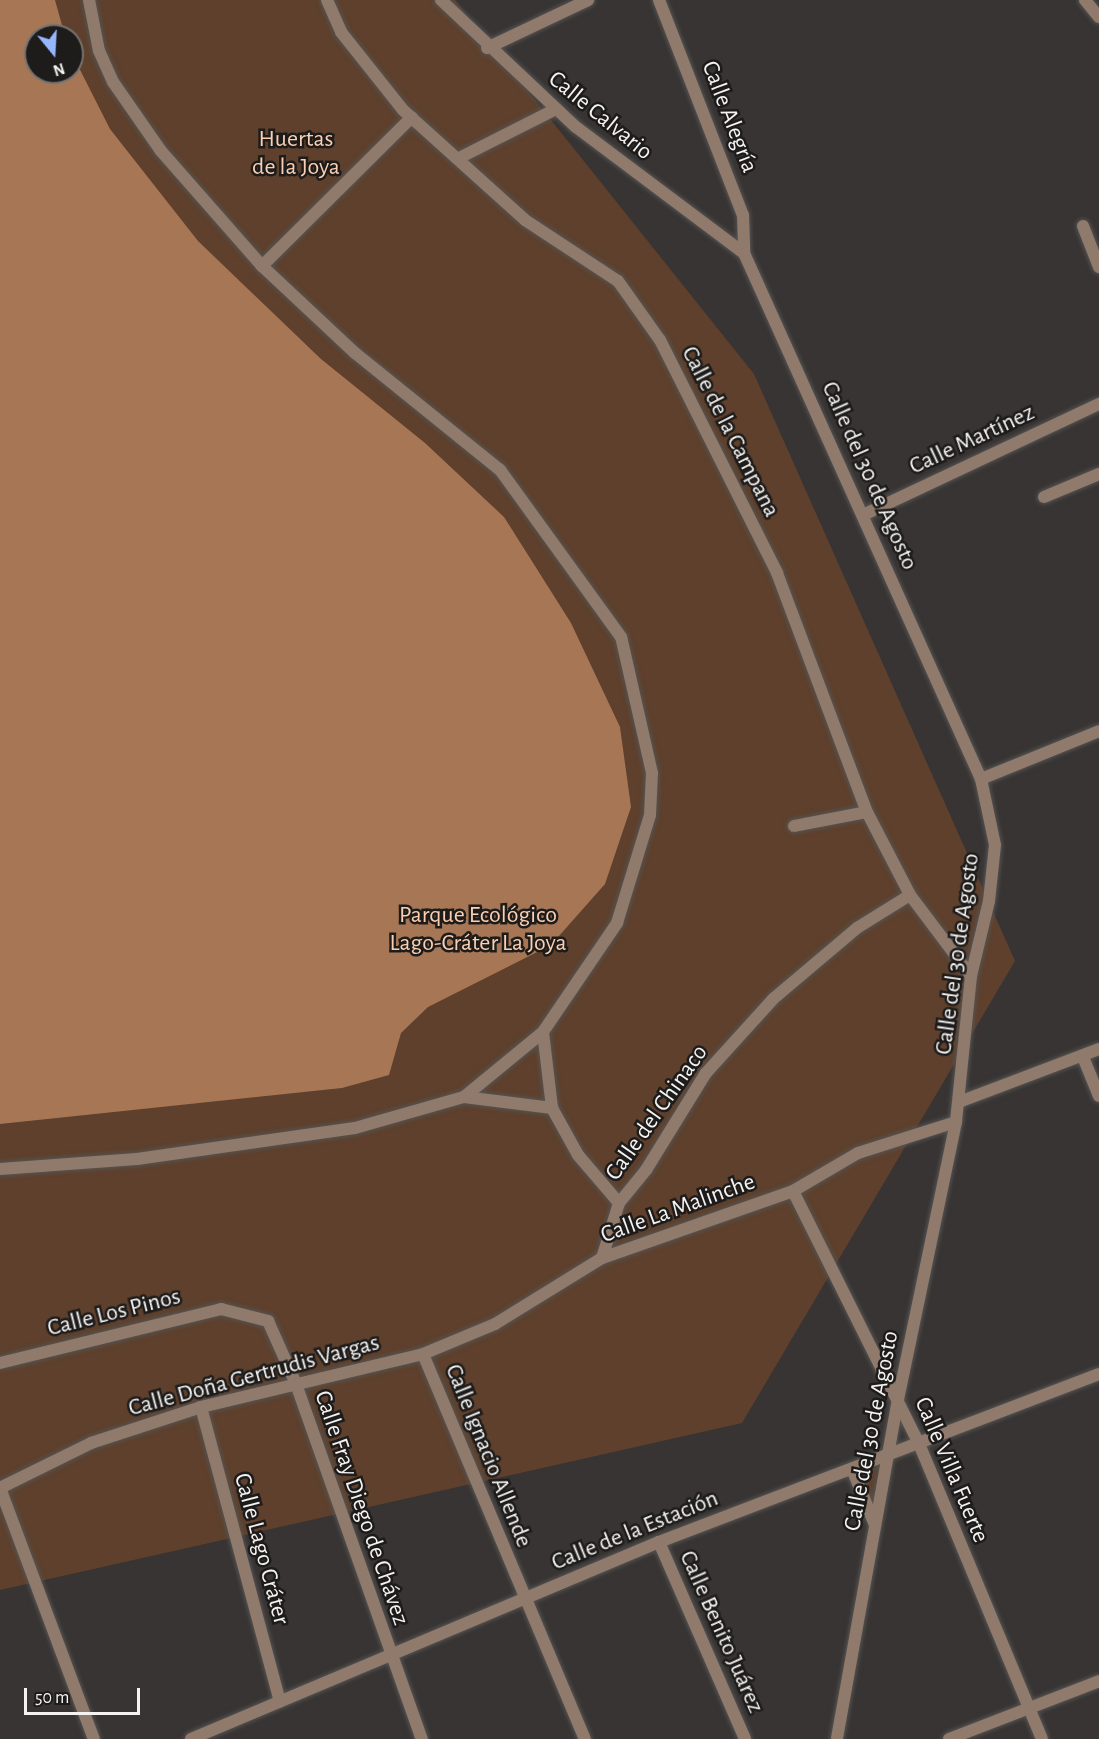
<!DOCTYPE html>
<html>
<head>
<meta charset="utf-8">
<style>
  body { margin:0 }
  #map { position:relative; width:1099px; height:1739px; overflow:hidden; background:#373433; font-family:"Alegreya Sans",sans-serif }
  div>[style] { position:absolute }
  .green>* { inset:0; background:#5e402c }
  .water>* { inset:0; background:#a67655 }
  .roads { filter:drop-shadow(0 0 2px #555352) drop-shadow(0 0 2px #555352) }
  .street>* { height:12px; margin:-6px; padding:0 6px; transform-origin:6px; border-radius:6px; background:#907a6c }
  span { translate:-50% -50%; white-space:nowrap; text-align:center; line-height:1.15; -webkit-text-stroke:5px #1d1c1b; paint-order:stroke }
  .street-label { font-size:24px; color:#f5f3f2 }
  .park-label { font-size:24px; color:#fbcfb2 }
  .north { position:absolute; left:24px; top:24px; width:60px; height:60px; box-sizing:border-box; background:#1d1c1b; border:2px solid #737271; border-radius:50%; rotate:162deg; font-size:16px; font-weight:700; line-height:24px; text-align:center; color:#f5f3f2 }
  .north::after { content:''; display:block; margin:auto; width:21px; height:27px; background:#96b6fd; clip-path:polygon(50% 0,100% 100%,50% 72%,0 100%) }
  .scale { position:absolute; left:24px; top:1688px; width:116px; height:27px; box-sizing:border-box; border:3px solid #f5f3f2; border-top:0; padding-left:8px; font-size:18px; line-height:21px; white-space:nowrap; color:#f5f3f2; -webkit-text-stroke:4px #1d1c1b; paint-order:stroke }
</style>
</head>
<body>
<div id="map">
  <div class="green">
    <i style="clip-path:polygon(evenodd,0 0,455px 0,754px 374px,1015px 961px,742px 1423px,0 1590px,0 0,36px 36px,72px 36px,72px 72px,36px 72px,36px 36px)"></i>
    <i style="clip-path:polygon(882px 1465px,875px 1510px,860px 1474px)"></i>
  </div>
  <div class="water">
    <i style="clip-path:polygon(0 0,55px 0,65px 36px,36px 36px,36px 72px,72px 72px,72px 54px,110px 129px,198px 241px,321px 359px,425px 443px,504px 517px,571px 623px,620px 727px,631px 807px,605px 884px,551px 945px,428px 1007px,401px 1033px,389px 1075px,342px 1088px,0 1124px)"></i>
  </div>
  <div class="roads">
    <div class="street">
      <i style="left:327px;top:0;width:35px;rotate:66deg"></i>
      <i style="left:341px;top:32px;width:100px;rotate:51.5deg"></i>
      <i style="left:403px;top:110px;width:164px;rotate:42deg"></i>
      <i style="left:525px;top:220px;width:111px;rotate:33.3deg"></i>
      <i style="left:618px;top:281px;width:72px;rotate:54.6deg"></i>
      <i style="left:660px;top:340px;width:261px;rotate:63.3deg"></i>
      <i style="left:777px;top:573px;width:255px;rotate:69.4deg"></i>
      <i style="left:867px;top:812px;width:93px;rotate:62.6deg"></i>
      <i style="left:910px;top:895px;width:101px;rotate:53deg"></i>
      <i style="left:441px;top:0;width:185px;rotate:43.3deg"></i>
      <i style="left:576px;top:127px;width:210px;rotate:36.9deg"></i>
      <i style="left:659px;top:0;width:231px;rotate:68.7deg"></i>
      <i style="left:743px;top:215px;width:38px;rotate:88deg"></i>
      <i style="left:744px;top:253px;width:577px;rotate:65.75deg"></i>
      <i style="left:981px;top:779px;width:67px;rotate:78deg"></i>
      <i style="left:995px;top:845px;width:56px;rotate:96.1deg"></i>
      <i style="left:989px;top:901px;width:77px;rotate:103.5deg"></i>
      <i style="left:971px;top:976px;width:147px;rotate:95.9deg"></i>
      <i style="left:956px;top:1122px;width:283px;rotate:101.8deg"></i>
      <i style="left:898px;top:1399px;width:345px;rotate:100.2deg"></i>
      <i style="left:1085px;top:0;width:22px;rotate:51deg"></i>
      <i style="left:487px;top:48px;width:112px;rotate:-25.4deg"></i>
      <i style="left:459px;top:158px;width:109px;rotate:-26.8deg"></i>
      <i style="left:1083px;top:226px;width:44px;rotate:68.7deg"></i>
      <i style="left:262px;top:266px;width:211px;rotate:-44.8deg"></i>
      <i style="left:1044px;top:497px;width:60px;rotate:-22.7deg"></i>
      <i style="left:863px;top:515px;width:261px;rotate:-25.2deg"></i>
      <i style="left:981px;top:779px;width:127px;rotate:-22.1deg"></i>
      <i style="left:794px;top:826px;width:74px;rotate:-10.9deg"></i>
      <i style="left:543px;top:1032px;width:77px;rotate:83.2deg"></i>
      <i style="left:552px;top:1108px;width:54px;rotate:61deg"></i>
      <i style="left:578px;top:1155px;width:63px;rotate:49.5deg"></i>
      <i style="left:1083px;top:1057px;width:42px;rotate:67.7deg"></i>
      <i style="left:464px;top:1097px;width:89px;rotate:7.1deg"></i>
      <i style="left:959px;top:1102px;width:150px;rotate:-20.7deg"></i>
      <i style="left:0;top:1169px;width:137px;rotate:-4.2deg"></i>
      <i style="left:137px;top:1159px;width:220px;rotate:-8.1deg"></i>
      <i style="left:355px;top:1128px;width:113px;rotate:-15.9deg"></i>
      <i style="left:464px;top:1097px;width:102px;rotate:-39.4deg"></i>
      <i style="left:543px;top:1032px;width:132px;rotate:-55.8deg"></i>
      <i style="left:617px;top:923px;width:113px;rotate:-73deg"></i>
      <i style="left:650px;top:815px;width:42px;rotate:-87.3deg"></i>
      <i style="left:652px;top:773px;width:139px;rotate:-102.8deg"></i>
      <i style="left:621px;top:637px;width:206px;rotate:-125.9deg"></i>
      <i style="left:500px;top:470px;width:186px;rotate:-141.1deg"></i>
      <i style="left:355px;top:353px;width:127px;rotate:-136.9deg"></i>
      <i style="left:262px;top:266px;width:153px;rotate:-131.3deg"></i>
      <i style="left:161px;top:151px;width:84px;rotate:-124.8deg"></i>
      <i style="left:113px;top:82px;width:34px;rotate:-114deg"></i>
      <i style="left:99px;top:51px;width:52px;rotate:-101.1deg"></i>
      <i style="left:793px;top:1191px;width:285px;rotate:63.5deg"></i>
      <i style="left:920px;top:1446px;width:317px;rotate:67.4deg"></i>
      <i style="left:602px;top:1258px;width:58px;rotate:-72.8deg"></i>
      <i style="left:619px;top:1203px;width:43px;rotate:-50.7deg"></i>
      <i style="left:646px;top:1170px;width:114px;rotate:-58.3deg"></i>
      <i style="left:706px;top:1073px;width:100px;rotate:-47.8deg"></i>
      <i style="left:773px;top:999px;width:110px;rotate:-40.2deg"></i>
      <i style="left:857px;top:928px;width:62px;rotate:-31.9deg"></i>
      <i style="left:423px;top:1354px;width:418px;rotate:67.2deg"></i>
      <i style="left:0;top:1363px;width:228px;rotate:-13.7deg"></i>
      <i style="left:221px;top:1309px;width:49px;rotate:14.3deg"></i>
      <i style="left:268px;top:1321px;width:69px;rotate:66deg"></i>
      <i style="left:296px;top:1384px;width:377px;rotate:70.5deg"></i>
      <i style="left:201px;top:1407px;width:305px;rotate:75deg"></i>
      <i style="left:852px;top:1469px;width:61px;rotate:67.7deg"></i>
      <i style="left:0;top:1488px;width:102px;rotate:-26.3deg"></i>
      <i style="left:91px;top:1443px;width:116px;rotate:-18.1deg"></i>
      <i style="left:201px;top:1407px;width:228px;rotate:-13.4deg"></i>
      <i style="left:423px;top:1354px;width:78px;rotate:-22.6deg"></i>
      <i style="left:495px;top:1324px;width:126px;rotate:-31.7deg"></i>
      <i style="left:602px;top:1258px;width:202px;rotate:-19.3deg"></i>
      <i style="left:793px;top:1191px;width:75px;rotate:-30.3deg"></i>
      <i style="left:858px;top:1153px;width:103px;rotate:-17.6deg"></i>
      <i style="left:0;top:1488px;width:268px;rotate:69.5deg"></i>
      <i style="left:659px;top:1542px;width:215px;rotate:66.4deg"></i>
      <i style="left:191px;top:1739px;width:508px;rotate:-22.83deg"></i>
      <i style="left:659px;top:1542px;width:471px;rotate:-20.9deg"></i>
      <i style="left:949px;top:1739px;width:161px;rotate:-21.1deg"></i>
    </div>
  </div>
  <div class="street-label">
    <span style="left:600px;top:116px;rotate:39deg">Calle Calvario</span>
    <span style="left:729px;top:117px;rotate:69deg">Calle Alegría</span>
    <span style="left:730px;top:432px;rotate:63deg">Calle de la Campana</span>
    <span style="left:972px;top:440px;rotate:-25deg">Calle Martínez</span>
    <span style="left:869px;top:476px;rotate:66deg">Calle del 30 de Agosto</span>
    <span style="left:958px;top:954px;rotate:-82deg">Calle del 30 de Agosto</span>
    <span style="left:657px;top:1113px;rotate:-55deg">Calle del Chinaco</span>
    <span style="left:678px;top:1209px;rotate:-20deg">Calle La Malinche</span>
    <span style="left:114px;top:1313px;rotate:-14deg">Calle Los Pinos</span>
    <span style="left:254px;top:1376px;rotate:-15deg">Calle Doña Gertrudis Vargas</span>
    <span style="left:872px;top:1431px;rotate:-79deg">Calle del 30 de Agosto</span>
    <span style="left:488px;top:1456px;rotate:68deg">Calle Ignacio Allende</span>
    <span style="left:951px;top:1470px;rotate:67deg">Calle Villa Fuerte</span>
    <span style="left:361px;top:1508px;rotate:71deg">Calle Fray Diego de Chávez</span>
    <span style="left:635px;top:1531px;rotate:-22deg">Calle de la Estación</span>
    <span style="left:261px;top:1549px;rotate:75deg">Calle Lago Cráter</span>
    <span style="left:721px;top:1632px;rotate:66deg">Calle Benito Juárez</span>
  </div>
  <div class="park-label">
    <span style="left:296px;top:154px">Huertas<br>de la Joya</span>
    <span style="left:478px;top:930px">Parque Ecológico<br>Lago-Cráter La Joya</span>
  </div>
  <div class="north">N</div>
  <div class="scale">50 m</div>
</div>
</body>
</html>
